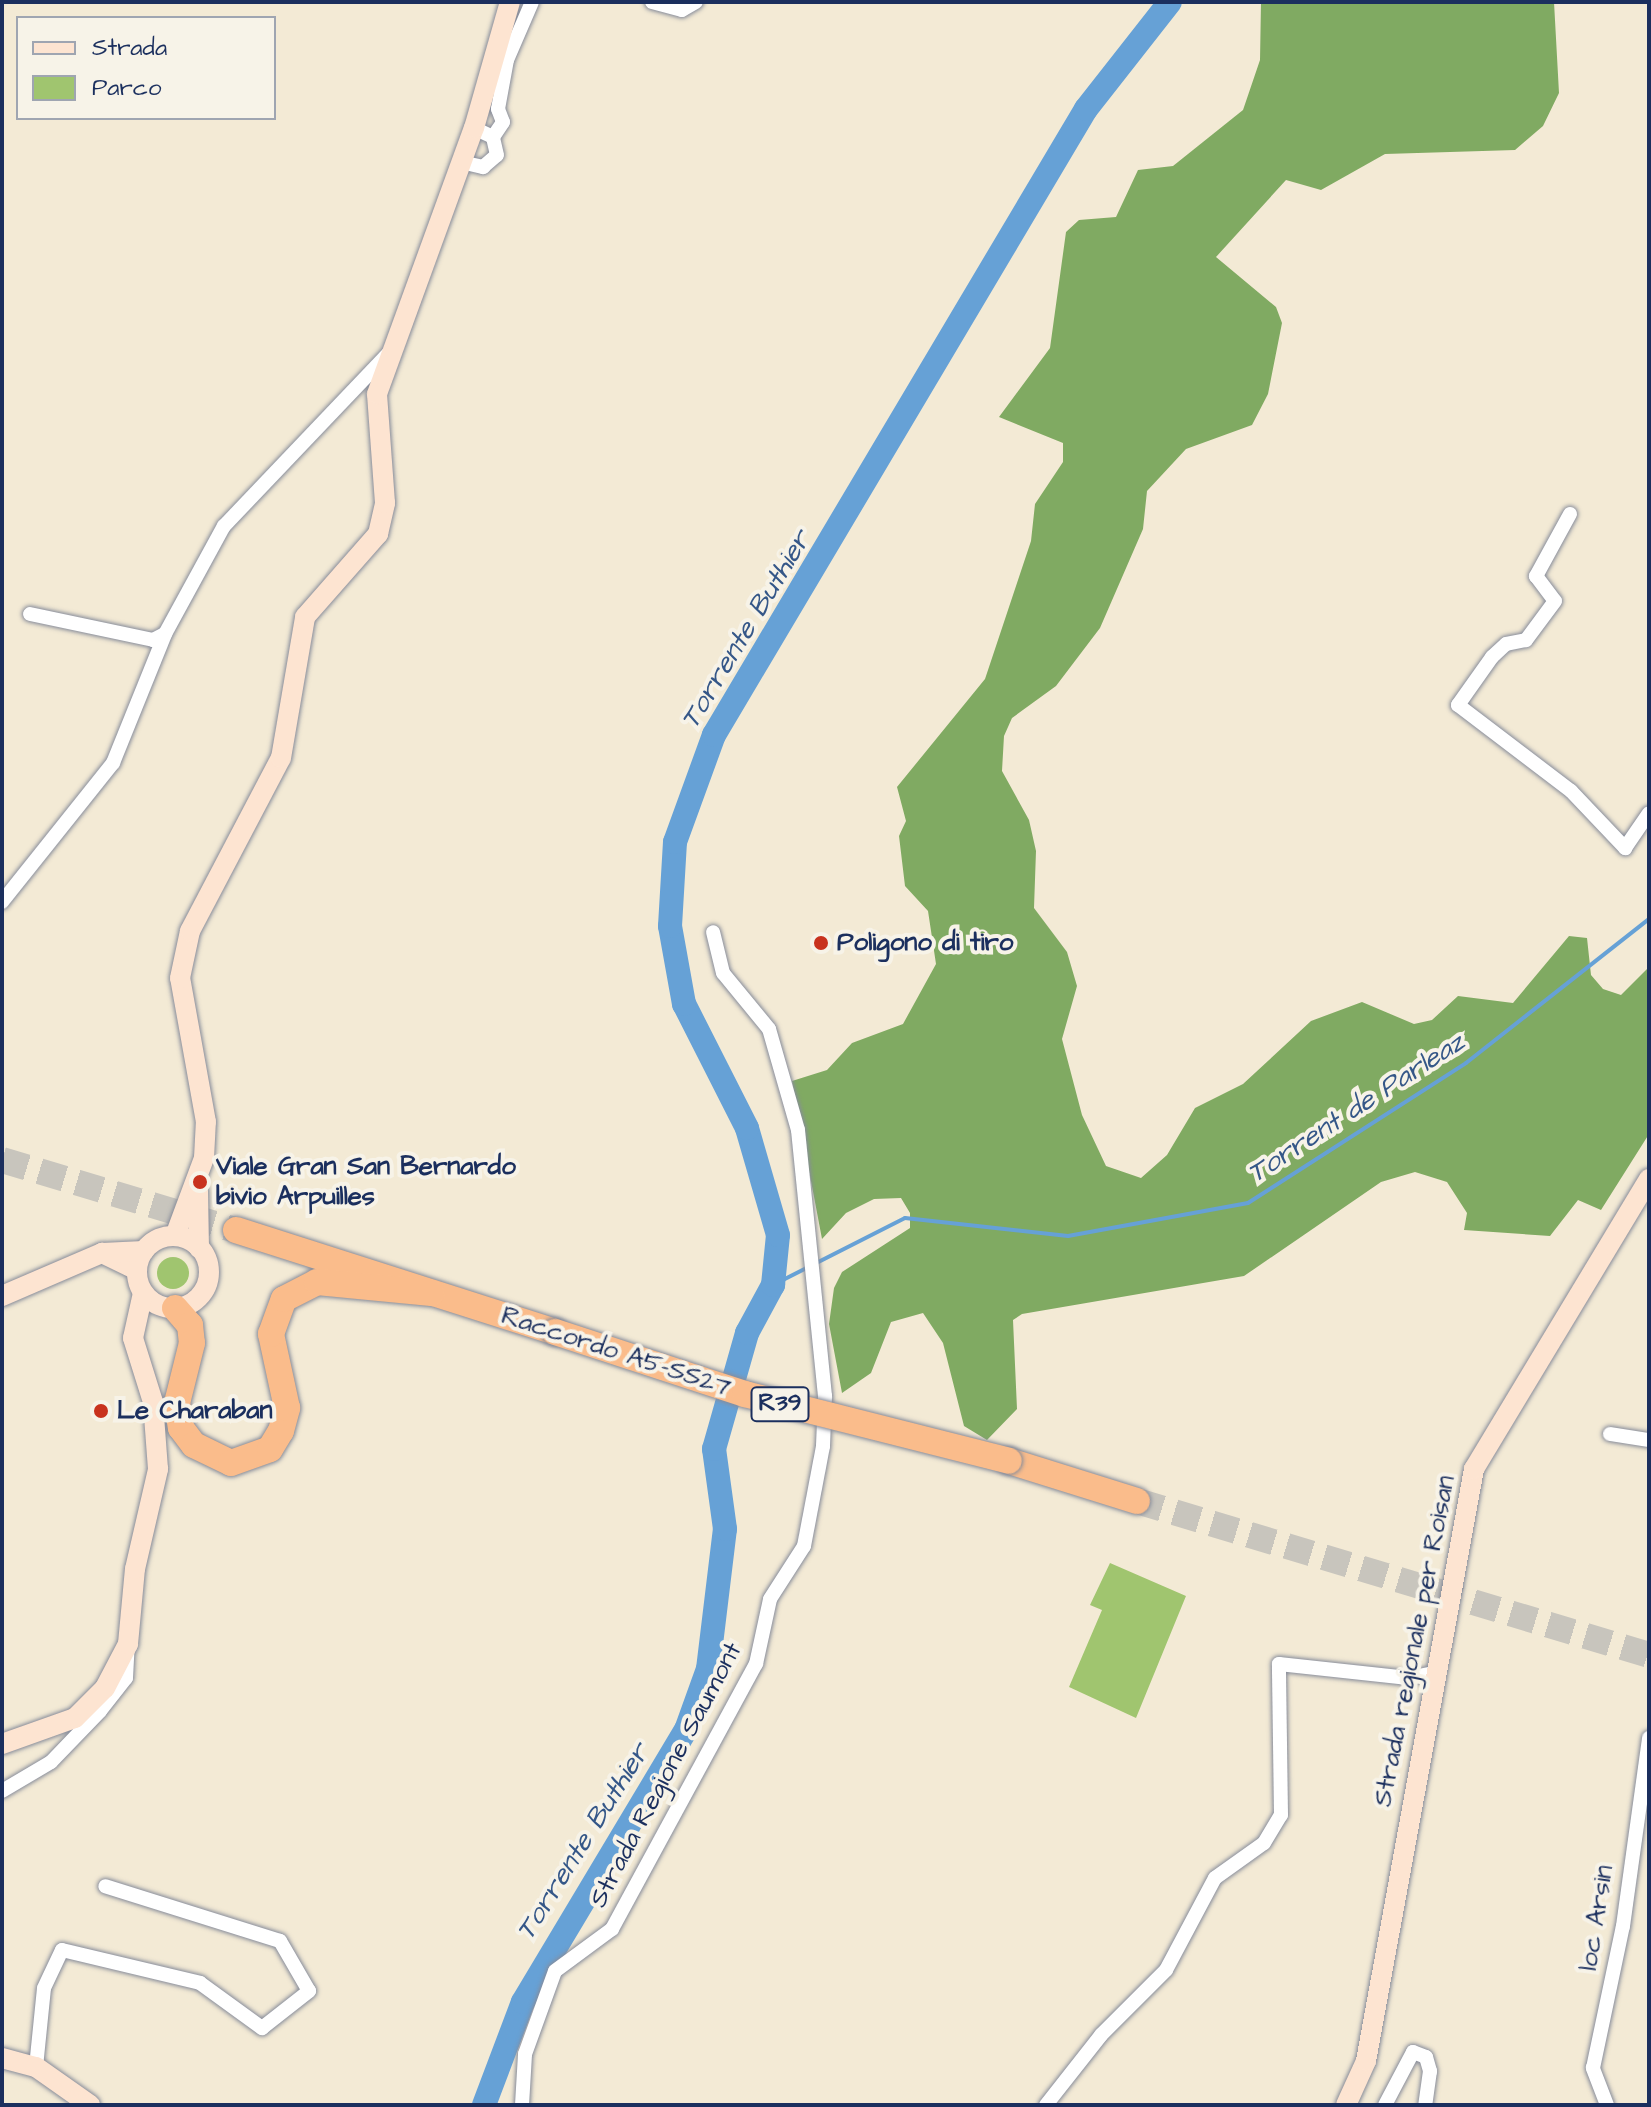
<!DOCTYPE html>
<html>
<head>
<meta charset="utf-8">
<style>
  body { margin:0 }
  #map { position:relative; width:1651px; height:2107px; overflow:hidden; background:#f3ead5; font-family:"Architects Daughter",sans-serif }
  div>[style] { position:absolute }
  .green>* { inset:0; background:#a0c56f }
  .round { border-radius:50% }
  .forest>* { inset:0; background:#80aa62 }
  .stream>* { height:4px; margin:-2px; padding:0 2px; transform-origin:2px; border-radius:2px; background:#66a1d6 }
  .river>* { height:24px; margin:-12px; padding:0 12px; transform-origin:12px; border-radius:12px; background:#66a1d6 }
  .highway-tunnel>* { height:26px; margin-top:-13px; transform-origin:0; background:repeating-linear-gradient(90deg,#c8c5bd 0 26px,transparent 0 39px) }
  .roads { filter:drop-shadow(0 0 2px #878c9a) drop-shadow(0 0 2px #878c9a) }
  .street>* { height:14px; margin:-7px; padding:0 7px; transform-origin:7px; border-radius:7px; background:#fff }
  .secondary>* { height:20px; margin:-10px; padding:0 10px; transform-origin:10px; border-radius:10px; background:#fde4d1 }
  .secondary>.ring { margin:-10px; padding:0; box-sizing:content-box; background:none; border:20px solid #fde4d1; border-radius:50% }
  .highway>* { height:26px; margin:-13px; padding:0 13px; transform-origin:13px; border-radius:13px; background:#fabc8b }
  .bridges { filter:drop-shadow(0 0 2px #878c9a) drop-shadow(0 0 2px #878c9a) }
  .highway-bridge>* { height:26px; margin:-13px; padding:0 13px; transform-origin:13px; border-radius:13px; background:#fabc8b }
  .dots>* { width:22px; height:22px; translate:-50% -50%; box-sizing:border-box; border:4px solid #f7f3e8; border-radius:50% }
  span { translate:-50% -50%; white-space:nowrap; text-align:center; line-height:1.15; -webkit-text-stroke:8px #f7f3e8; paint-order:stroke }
  .shield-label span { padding:2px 6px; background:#f7f3e8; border:2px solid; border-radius:6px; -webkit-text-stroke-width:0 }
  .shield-label { font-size:24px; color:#1b2f5e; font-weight:700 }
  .poi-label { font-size:26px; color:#1b2f5e; font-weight:700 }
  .left { translate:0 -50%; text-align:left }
  .street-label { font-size:26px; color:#1b2f5e }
  .water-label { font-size:28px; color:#355788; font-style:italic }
  .frame { position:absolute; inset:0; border:4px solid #1b2f5e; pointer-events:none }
  .legend { position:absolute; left:16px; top:16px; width:260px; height:104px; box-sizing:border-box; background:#f7f3e8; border:2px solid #9fa5b1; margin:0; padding:10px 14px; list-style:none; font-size:24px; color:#1b2f5e }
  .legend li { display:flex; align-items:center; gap:16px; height:40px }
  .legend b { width:40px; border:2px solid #9fa5b1 }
</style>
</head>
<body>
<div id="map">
  <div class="green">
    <i class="round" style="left:157px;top:1257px;width:32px;height:32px"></i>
    <i style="clip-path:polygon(1110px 1563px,1186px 1596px,1136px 1718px,1069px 1687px,1102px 1610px,1090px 1605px)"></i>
  </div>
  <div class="forest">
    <i style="clip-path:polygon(1261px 2px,1554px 2px,1559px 93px,1543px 126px,1515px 150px,1385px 154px,1321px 190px,1286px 180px,1216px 257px,1276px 307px,1282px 323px,1268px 394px,1252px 425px,1186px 449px,1147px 491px,1143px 529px,1100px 628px,1056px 686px,1012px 718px,1004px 736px,1002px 771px,1029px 820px,1036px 851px,1034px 908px,1067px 952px,1077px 986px,1062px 1039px,1082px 1115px,1106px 1166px,1141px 1178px,1167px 1155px,1195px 1108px,1243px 1084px,1311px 1021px,1362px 1002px,1414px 1024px,1432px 1020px,1458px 996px,1513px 1003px,1569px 936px,1587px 938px,1591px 975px,1603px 989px,1621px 995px,1649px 967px,1649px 1134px,1601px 1210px,1578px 1200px,1550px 1236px,1464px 1230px,1467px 1213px,1447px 1182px,1415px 1172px,1381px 1182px,1244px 1276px,1022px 1314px,1013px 1320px,1017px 1409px,987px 1440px,964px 1426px,943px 1343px,923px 1313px,891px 1322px,871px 1373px,842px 1393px,829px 1324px,834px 1288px,842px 1272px,910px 1228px,910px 1213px,901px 1198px,874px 1199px,846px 1213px,822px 1239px,792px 1081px,827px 1070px,852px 1043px,903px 1024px,936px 964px,928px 911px,905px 886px,899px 836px,906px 821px,897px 787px,985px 679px,1031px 541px,1035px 504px,1063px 462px,1063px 443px,999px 417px,1050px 348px,1066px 232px,1079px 220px,1116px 217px,1138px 170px,1173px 166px,1243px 110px,1260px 60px)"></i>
  </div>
  <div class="stream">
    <i style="left:773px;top:1285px;width:148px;rotate:-26.9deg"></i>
    <i style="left:905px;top:1218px;width:164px;rotate:6.3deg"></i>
    <i style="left:1068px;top:1236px;width:183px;rotate:-10.4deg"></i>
    <i style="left:1248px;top:1203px;width:259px;rotate:-32.7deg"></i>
    <i style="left:1466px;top:1063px;width:233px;rotate:-38.2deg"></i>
  </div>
  <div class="river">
    <i style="left:484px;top:2105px;width:110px;rotate:-69.3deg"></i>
    <i style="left:523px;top:2002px;width:317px;rotate:-59.1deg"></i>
    <i style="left:686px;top:1730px;width:65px;rotate:-70.2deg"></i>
    <i style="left:708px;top:1669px;width:141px;rotate:-83.1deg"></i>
    <i style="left:725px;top:1529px;width:81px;rotate:-97.8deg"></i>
    <i style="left:714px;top:1449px;width:121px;rotate:-74.1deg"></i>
    <i style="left:747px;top:1333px;width:55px;rotate:-61.6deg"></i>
    <i style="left:773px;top:1285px;width:50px;rotate:-84.3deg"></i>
    <i style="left:778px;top:1235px;width:111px;rotate:-106.2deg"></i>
    <i style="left:747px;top:1128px;width:139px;rotate:-116.9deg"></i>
    <i style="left:684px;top:1004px;width:79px;rotate:-100.2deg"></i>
    <i style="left:670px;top:926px;width:84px;rotate:-86.6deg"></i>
    <i style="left:675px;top:842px;width:114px;rotate:-70deg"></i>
    <i style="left:714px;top:735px;width:728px;rotate:-59.28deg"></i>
    <i style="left:1086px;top:109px;width:136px;rotate:-51.9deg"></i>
  </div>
  <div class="highway-tunnel">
    <i style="left:2px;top:1160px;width:244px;rotate:16.7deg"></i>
    <i style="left:1137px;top:1501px;width:535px;rotate:16.74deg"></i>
  </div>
  <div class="roads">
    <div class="street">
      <i style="left:652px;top:2px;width:31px;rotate:15deg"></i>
      <i style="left:682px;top:10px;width:16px;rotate:-30deg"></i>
      <i style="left:493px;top:137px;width:18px;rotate:-56deg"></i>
      <i style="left:503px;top:122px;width:14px;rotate:-111deg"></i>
      <i style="left:498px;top:109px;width:50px;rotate:-79.6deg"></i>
      <i style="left:507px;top:60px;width:63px;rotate:-66.7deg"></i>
      <i style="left:461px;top:162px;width:23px;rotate:13deg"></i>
      <i style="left:483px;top:167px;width:18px;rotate:-41deg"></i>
      <i style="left:497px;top:155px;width:18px;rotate:-103deg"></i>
      <i style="left:493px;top:137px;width:21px;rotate:-155deg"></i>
      <i style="left:1570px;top:514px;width:71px;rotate:118.7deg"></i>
      <i style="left:1536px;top:576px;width:31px;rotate:53deg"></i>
      <i style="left:1555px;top:601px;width:49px;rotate:126.6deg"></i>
      <i style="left:1526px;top:640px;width:20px;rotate:169deg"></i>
      <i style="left:1506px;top:644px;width:19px;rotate:137deg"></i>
      <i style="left:1492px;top:657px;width:59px;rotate:125.3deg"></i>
      <i style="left:1458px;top:705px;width:142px;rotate:37.3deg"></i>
      <i style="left:1571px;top:791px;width:79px;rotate:46.5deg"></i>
      <i style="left:1625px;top:848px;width:42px;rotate:-55.6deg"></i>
      <i style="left:30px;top:614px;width:126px;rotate:11.9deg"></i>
      <i style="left:153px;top:640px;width:13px;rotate:-27deg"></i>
      <i style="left:2px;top:902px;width:178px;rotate:-51.4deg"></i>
      <i style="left:113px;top:763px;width:139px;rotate:-68deg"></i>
      <i style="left:165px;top:634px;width:123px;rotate:-61.4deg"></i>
      <i style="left:224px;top:526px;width:238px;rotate:-46.4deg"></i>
      <i style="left:1610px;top:1434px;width:39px;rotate:9deg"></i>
      <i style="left:2px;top:1791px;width:57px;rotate:-30.6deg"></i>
      <i style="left:51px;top:1762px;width:71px;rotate:-46.1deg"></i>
      <i style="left:100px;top:1711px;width:42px;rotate:-51.8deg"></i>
      <i style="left:126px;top:1678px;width:33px;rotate:-87deg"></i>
      <i style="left:36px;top:2067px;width:79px;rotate:-84.2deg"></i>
      <i style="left:44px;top:1988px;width:42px;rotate:-64.7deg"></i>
      <i style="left:62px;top:1950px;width:142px;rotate:13.4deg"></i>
      <i style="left:200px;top:1983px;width:77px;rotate:36deg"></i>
      <i style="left:262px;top:2028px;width:60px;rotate:-38.2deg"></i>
      <i style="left:309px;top:1991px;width:58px;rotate:-120.1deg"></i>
      <i style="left:280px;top:1941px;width:183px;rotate:-162.6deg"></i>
      <i style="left:522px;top:2105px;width:51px;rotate:-86.6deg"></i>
      <i style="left:525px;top:2054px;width:88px;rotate:-70.1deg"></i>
      <i style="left:555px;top:1971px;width:71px;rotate:-36.4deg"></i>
      <i style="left:612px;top:1929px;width:302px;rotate:-61.5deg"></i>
      <i style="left:756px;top:1664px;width:66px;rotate:-77.8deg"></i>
      <i style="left:770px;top:1599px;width:63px;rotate:-57.3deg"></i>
      <i style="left:804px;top:1546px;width:102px;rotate:-79.2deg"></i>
      <i style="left:823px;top:1446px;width:50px;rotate:-87.7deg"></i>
      <i style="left:825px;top:1396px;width:267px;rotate:-95.8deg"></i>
      <i style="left:798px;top:1130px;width:105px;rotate:-106deg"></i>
      <i style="left:769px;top:1029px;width:72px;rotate:-129.4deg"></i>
      <i style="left:723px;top:973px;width:42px;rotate:-103.7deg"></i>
      <i style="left:1046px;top:2105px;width:89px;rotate:-51.8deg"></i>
      <i style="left:1101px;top:2035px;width:92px;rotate:-45deg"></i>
      <i style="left:1166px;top:1970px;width:104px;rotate:-62deg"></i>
      <i style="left:1215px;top:1878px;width:60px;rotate:-35.5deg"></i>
      <i style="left:1264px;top:1843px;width:33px;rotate:-59deg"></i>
      <i style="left:1281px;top:1815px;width:151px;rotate:-90.8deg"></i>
      <i style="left:1279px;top:1664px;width:130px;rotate:6.2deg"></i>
      <i style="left:1408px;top:1678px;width:26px;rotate:-11deg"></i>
      <i style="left:1385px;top:2105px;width:60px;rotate:-62.2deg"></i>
      <i style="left:1413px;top:2052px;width:14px;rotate:21deg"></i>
      <i style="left:1426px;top:2057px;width:15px;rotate:74deg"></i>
      <i style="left:1430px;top:2071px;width:34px;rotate:98deg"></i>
      <i style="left:1607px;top:2105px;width:40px;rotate:-111deg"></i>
      <i style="left:1593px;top:2068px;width:145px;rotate:-78.1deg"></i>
      <i style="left:1623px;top:1926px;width:190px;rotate:-82.1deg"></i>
    </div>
    <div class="secondary">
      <i style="left:198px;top:1191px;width:57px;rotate:89deg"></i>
      <i style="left:175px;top:1236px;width:83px;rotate:-69.6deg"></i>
      <i style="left:204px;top:1158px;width:36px;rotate:-87deg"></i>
      <i style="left:206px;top:1122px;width:146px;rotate:-100.2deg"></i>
      <i style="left:180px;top:978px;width:48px;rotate:-78deg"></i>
      <i style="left:190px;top:931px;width:195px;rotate:-62.3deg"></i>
      <i style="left:281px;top:758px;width:143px;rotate:-80.3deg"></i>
      <i style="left:305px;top:617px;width:111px;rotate:-48.7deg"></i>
      <i style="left:378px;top:534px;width:32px;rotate:-77deg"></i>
      <i style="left:385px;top:503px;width:109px;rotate:-94.2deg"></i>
      <i style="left:377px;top:394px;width:283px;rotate:-70deg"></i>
      <i style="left:474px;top:128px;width:131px;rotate:-74.1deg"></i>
      <i class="ring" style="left:137px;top:1236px;width:52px;height:52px"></i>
      <i style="left:137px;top:1270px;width:39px;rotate:-154deg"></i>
      <i style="left:102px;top:1253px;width:42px;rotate:-2.7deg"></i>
      <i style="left:2px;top:1296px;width:109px;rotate:-23.3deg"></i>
      <i style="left:2px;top:1744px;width:77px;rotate:-19.6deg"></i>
      <i style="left:75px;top:1718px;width:42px;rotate:-45deg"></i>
      <i style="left:105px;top:1688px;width:50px;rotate:-62.4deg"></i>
      <i style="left:128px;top:1644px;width:75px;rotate:-84.7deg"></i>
      <i style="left:135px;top:1569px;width:103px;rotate:-77deg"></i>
      <i style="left:158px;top:1469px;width:67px;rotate:-94.3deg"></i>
      <i style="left:153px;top:1402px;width:67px;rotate:-107.4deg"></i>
      <i style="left:133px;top:1338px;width:46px;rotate:-77.5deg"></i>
      <i style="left:2px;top:2058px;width:35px;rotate:15deg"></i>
      <i style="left:36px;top:2067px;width:66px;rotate:35.1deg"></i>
      <i style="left:1346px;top:2105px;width:48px;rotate:-65.6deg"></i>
      <i style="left:1366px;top:2061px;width:602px;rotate:-79.66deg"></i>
      <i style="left:1474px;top:1469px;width:339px;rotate:-58.9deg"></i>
    </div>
    <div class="highway">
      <i style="left:236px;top:1230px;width:335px;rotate:17.7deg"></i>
      <i style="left:175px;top:1308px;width:23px;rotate:49deg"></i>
      <i style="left:190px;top:1325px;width:18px;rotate:84deg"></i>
      <i style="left:192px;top:1343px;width:62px;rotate:104deg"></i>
      <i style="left:177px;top:1403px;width:25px;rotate:81deg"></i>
      <i style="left:181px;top:1428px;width:21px;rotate:53deg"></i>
      <i style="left:194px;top:1445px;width:41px;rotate:25.9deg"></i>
      <i style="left:231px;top:1463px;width:41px;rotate:-19.7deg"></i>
      <i style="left:270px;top:1449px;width:21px;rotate:-59deg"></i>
      <i style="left:281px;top:1431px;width:24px;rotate:-75deg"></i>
      <i style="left:287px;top:1408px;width:76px;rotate:-102.2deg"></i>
      <i style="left:271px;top:1334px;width:37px;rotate:-70deg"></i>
      <i style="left:284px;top:1299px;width:37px;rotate:-27deg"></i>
      <i style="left:317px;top:1282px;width:115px;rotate:5.5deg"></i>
      <i style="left:1009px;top:1461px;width:134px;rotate:17.4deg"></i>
    </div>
  </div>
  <div class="bridges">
    <div class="highway-bridge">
      <i style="left:555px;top:1332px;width:200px;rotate:18.1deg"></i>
      <i style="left:745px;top:1394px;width:272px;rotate:14.2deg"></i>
    </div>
  </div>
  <div class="dots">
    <i style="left:821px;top:943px;background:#c8321e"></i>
    <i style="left:200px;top:1182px;background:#c8321e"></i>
    <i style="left:101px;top:1411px;background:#c8321e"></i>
  </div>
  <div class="shield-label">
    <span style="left:780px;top:1404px">R39</span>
  </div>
  <div class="poi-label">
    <span class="left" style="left:837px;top:943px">Poligono di tiro</span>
    <span class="left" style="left:216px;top:1182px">Viale Gran San Bernardo<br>bivio Arpuilles</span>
    <span class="left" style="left:117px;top:1411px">Le Charaban</span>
  </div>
  <div class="street-label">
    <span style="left:616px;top:1352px;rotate:18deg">Raccordo A5-SS27</span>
    <span style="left:1415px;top:1641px;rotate:-79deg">Strada regionale per Roisan</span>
    <span style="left:666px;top:1775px;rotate:-62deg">Strada Regione Saumont</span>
    <span style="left:1597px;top:1918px;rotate:-81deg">loc Arsin</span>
  </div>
  <div class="water-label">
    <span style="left:746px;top:630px;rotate:-59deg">Torrente Buthier</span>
    <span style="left:1356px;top:1108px;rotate:-33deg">Torrent de Parleaz</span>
    <span style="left:583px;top:1842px;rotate:-58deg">Torrente Buthier</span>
  </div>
  <div class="frame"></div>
  <ul class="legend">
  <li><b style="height:10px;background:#fde4d1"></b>Strada</li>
  <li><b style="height:22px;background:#a0c56f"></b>Parco</li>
  </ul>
</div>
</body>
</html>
